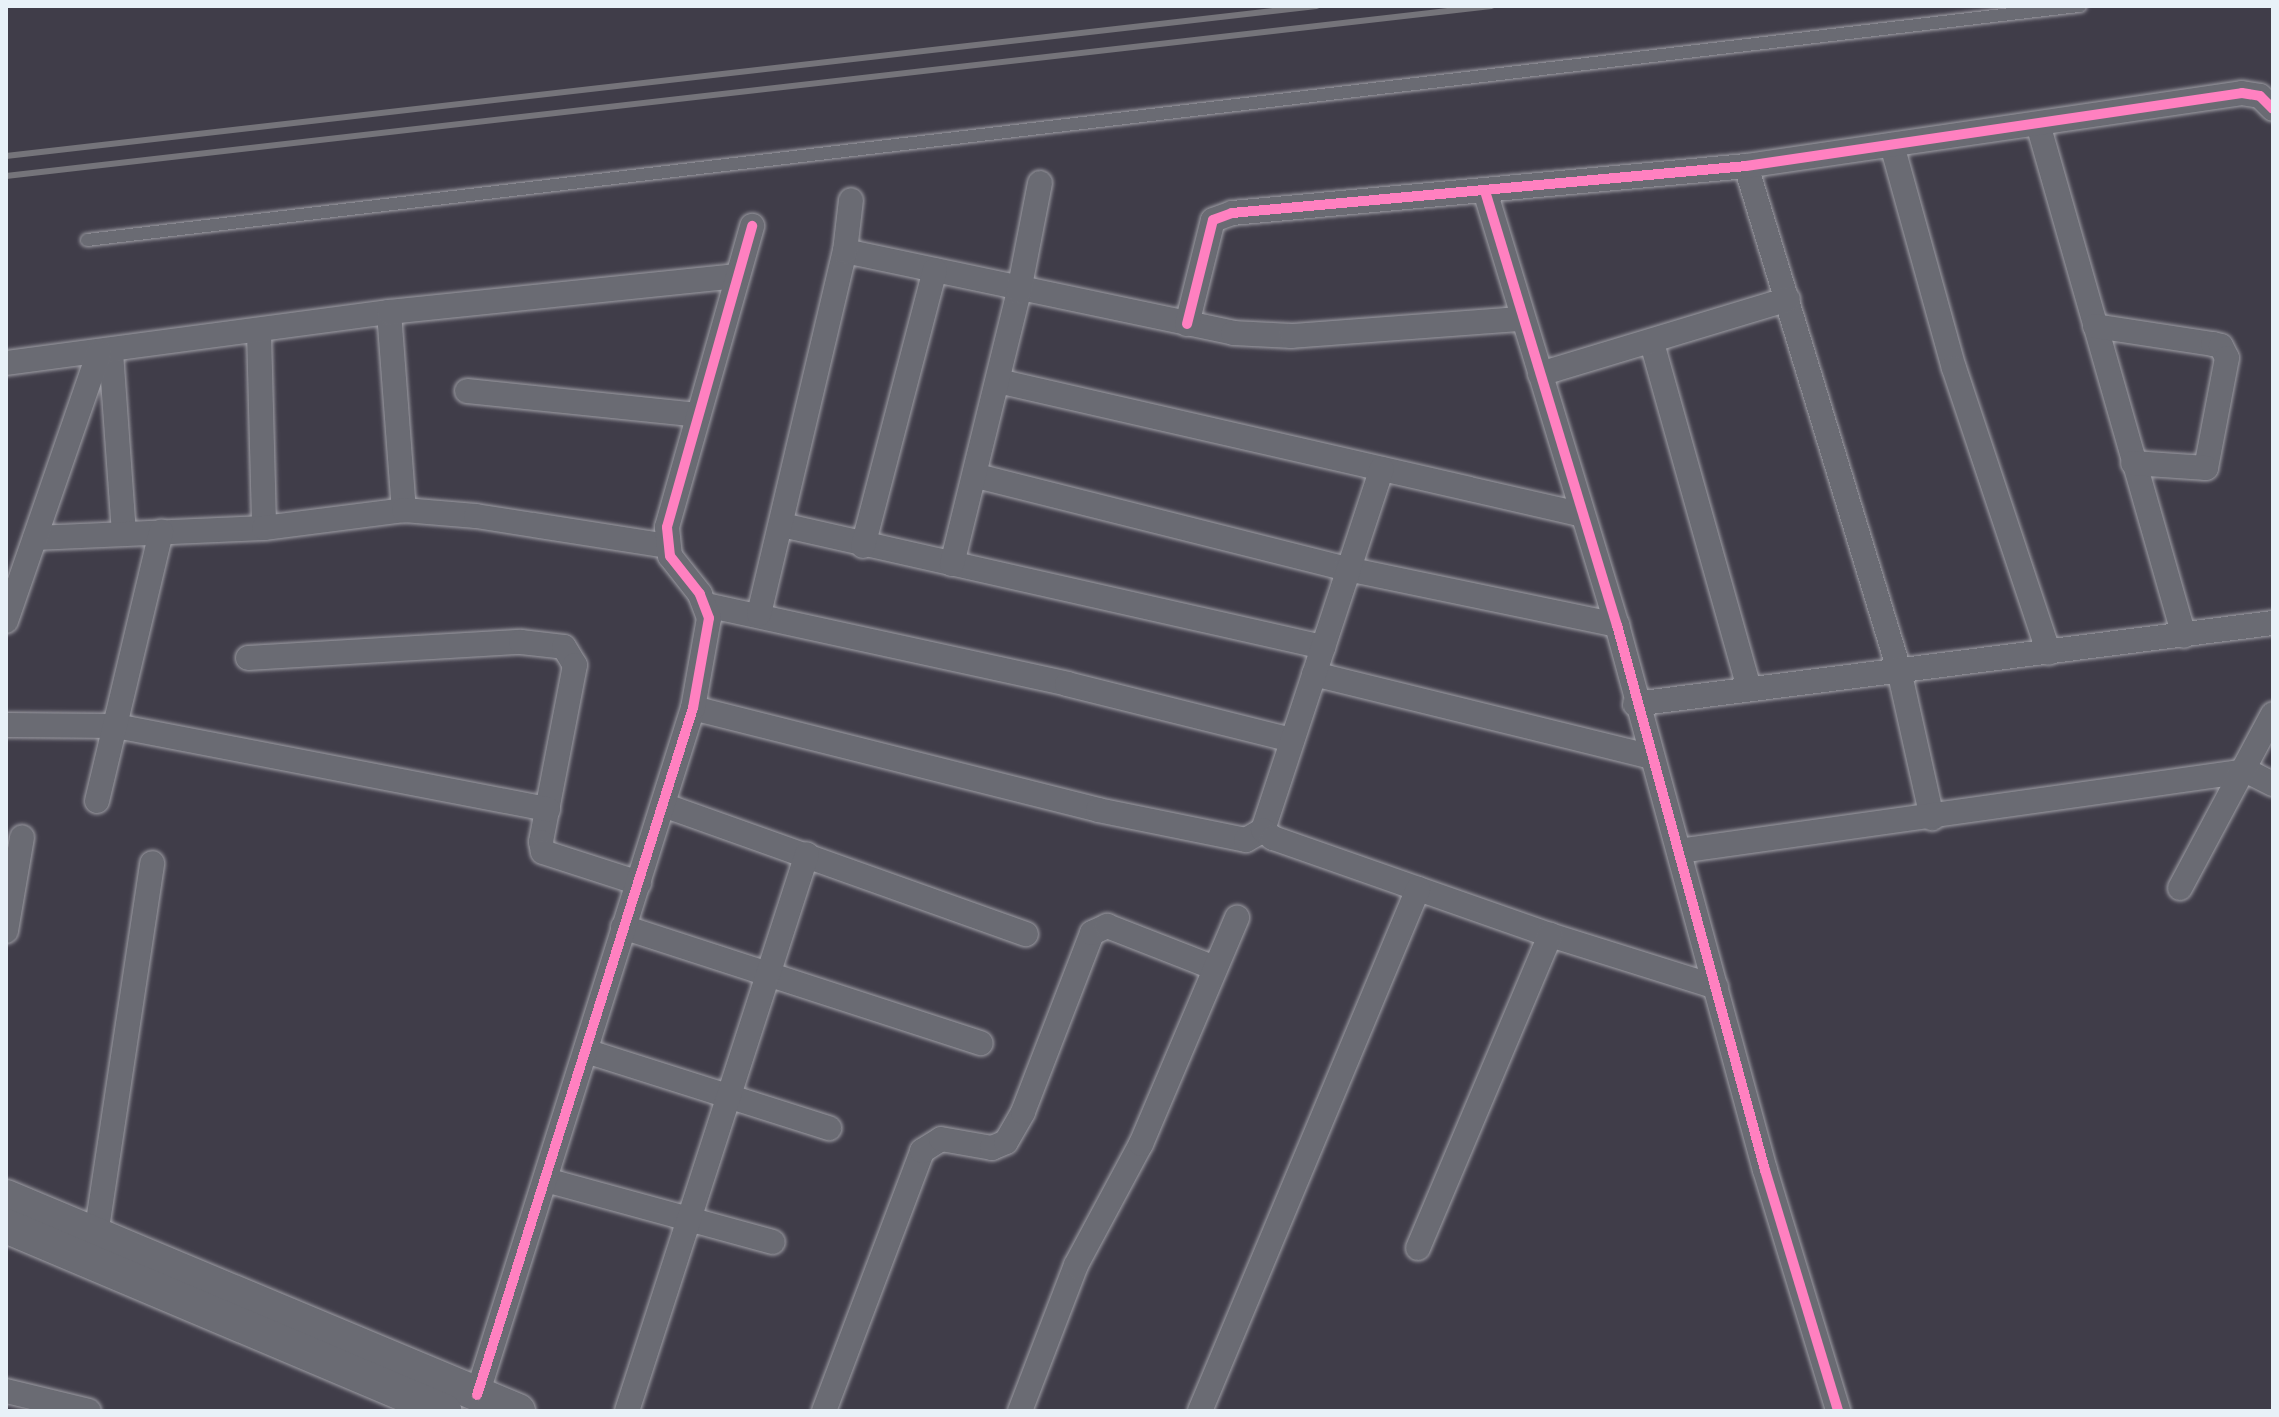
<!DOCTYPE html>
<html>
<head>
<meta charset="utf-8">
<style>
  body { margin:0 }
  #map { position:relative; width:2279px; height:1417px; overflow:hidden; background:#403d49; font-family:Mali,sans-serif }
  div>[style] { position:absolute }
  .roads { filter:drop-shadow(0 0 2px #9f9fa6) drop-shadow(0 0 2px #9f9fa6) }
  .service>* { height:12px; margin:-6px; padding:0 6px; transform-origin:6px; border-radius:6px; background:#6a6b73 }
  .minor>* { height:24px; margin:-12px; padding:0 12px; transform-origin:12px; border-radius:12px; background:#6a6b73 }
  .secondary>* { height:34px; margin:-17px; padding:0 17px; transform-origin:17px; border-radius:17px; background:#6a6b73 }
  .rail>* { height:6px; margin:-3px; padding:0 3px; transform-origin:3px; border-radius:3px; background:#75747a }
  .cycleway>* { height:10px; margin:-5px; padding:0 5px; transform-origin:5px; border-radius:5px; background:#ff80c0 }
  span { translate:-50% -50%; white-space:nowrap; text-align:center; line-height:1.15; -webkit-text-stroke:8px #2f2a3d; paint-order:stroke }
  .frame { position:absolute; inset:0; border:8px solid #e8f1f8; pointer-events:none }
</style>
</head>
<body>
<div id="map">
  <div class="roads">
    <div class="service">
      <i style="left:87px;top:240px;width:2007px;rotate:-6.7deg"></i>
    </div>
    <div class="minor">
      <i style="left:2038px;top:124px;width:532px;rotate:74.08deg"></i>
      <i style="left:1892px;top:145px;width:231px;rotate:74.5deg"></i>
      <i style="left:1954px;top:368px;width:300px;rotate:71.6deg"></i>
      <i style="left:1746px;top:166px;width:527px;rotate:73.11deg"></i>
      <i style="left:1899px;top:670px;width:152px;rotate:77.4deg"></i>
      <i style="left:1485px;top:191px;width:454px;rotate:73.1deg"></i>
      <i style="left:1617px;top:625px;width:565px;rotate:74.81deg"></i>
      <i style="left:1765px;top:1170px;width:252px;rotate:73.1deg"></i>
      <i style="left:845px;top:251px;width:397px;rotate:11.9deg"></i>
      <i style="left:1233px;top:333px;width:59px;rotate:2.9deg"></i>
      <i style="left:1292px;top:336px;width:229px;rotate:-4.3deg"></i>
      <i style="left:389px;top:312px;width:199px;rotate:85.7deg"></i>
      <i style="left:1187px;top:324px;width:107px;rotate:-76deg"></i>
      <i style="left:1213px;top:220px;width:20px;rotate:-20deg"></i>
      <i style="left:1232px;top:213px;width:516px;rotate:-5.22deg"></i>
      <i style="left:1746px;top:166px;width:501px;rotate:-8.37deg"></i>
      <i style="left:2242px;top:93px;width:18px;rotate:9deg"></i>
      <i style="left:2260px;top:96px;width:18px;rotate:45deg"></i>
      <i style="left:2095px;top:326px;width:119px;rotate:8.7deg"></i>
      <i style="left:2213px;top:344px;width:8px;rotate:14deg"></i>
      <i style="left:2221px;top:346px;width:13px;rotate:63deg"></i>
      <i style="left:2227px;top:358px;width:112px;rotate:100.8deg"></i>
      <i style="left:2206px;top:468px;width:73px;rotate:-176.1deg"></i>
      <i style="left:259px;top:332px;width:196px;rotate:88.5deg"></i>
      <i style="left:1652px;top:343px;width:357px;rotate:74.3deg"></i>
      <i style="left:111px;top:352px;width:182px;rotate:85.9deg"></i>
      <i style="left:6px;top:363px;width:386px;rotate:-7.6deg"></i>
      <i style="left:389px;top:312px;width:350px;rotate:-5.9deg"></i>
      <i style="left:1540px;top:374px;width:259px;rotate:-16.8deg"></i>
      <i style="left:998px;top:381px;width:596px;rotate:12.89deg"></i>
      <i style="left:467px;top:391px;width:232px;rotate:5.9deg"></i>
      <i style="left:977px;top:476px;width:382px;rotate:14.1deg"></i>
      <i style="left:1347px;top:569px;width:276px;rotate:11.7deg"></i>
      <i style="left:782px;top:525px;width:555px;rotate:12.71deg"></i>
      <i style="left:35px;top:538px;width:229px;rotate:-2.5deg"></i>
      <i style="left:264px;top:528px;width:141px;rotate:-7.3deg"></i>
      <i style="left:404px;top:510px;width:72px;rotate:4.8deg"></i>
      <i style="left:476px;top:516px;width:193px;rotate:8.9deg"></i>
      <i style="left:863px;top:546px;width:285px;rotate:-75.4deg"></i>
      <i style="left:952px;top:564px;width:281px;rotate:-76.2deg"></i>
      <i style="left:1019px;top:291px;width:110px;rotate:-79deg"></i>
      <i style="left:706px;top:605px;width:370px;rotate:12.3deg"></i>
      <i style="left:1067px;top:684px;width:232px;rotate:14deg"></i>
      <i style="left:759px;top:614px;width:373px;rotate:-76.7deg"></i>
      <i style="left:845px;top:251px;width:51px;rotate:-83.3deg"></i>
      <i style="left:6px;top:621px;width:284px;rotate:-70.9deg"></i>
      <i style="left:248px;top:658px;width:273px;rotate:-3.4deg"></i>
      <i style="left:521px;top:642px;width:43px;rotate:6.6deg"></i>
      <i style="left:564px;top:647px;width:21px;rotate:59deg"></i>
      <i style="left:575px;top:665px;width:180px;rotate:100.9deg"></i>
      <i style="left:541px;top:842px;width:10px;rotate:79deg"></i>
      <i style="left:543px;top:852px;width:101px;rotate:17.9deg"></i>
      <i style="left:1314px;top:674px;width:348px;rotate:13.8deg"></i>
      <i style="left:1635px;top:704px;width:643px;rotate:-7.24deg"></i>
      <i style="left:693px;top:708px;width:418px;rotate:14.1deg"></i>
      <i style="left:1098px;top:810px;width:151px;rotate:11.5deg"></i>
      <i style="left:1246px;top:840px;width:20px;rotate:-30deg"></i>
      <i style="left:1263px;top:830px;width:380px;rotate:-71.8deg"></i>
      <i style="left:6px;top:725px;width:110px;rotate:0.5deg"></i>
      <i style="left:116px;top:726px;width:440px;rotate:10.9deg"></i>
      <i style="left:97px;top:801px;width:277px;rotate:-76.6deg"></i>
      <i style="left:666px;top:806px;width:382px;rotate:19.6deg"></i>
      <i style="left:1263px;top:830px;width:13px;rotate:39deg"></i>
      <i style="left:1273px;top:838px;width:293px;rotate:19.3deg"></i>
      <i style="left:1550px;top:935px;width:174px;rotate:17.4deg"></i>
      <i style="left:1679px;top:851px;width:574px;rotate:-8.02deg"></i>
      <i style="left:2247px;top:771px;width:29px;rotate:27deg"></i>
      <i style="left:2180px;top:888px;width:197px;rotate:-61.9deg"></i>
      <i style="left:623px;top:927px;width:376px;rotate:18deg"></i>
      <i style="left:6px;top:931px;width:95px;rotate:-80.3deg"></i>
      <i style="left:589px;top:1052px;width:252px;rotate:17.6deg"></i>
      <i style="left:546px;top:1180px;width:235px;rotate:15.3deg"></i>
      <i style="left:96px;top:1235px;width:376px;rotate:-81.4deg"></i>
      <i style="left:1418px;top:1248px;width:340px;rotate:-67.1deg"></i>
      <i style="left:6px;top:1391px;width:85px;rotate:13.5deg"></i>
      <i style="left:477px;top:1395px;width:720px;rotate:-72.55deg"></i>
      <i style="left:693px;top:708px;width:91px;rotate:-79.9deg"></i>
      <i style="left:709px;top:618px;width:26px;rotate:-111deg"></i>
      <i style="left:700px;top:594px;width:48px;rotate:-128.3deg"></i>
      <i style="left:670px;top:556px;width:29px;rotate:-96deg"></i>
      <i style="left:667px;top:527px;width:313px;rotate:-74.2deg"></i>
      <i style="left:627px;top:1411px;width:585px;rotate:-72.09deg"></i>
      <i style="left:824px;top:1411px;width:278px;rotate:-69.3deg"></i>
      <i style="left:922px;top:1151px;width:22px;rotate:-32deg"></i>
      <i style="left:941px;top:1139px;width:52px;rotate:10deg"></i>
      <i style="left:992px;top:1148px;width:15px;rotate:-23deg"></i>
      <i style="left:1006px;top:1142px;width:34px;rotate:-60deg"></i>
      <i style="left:1023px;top:1112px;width:192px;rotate:-68.9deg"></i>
      <i style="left:1092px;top:933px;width:17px;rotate:-25deg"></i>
      <i style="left:1107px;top:926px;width:116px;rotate:21.3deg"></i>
      <i style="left:1020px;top:1411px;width:156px;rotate:-69deg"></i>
      <i style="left:1076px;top:1265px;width:137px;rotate:-61.8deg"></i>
      <i style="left:1141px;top:1144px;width:246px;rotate:-67deg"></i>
      <i style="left:1200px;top:1411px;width:566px;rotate:-67.33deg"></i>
    </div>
    <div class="secondary">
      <i style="left:6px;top:1197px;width:555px;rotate:22.68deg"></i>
      <i style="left:6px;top:1226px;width:476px;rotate:22.9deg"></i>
    </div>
  </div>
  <div class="rail">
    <i style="left:6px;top:156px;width:1319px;rotate:-6.53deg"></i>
    <i style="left:6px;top:176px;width:1495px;rotate:-6.53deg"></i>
  </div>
  <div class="cycleway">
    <i style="left:1485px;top:191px;width:454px;rotate:73.1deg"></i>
    <i style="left:1617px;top:625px;width:565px;rotate:74.81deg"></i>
    <i style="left:1765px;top:1170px;width:252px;rotate:73.1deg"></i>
    <i style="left:1187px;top:324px;width:107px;rotate:-76deg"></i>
    <i style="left:1213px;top:220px;width:20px;rotate:-20deg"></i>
    <i style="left:1232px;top:213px;width:516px;rotate:-5.22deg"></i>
    <i style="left:1746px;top:166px;width:501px;rotate:-8.37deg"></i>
    <i style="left:2242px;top:93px;width:18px;rotate:9deg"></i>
    <i style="left:2260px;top:96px;width:18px;rotate:45deg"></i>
    <i style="left:477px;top:1395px;width:720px;rotate:-72.55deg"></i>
    <i style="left:693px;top:708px;width:91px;rotate:-79.9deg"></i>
    <i style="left:709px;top:618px;width:26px;rotate:-111deg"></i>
    <i style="left:700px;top:594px;width:48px;rotate:-128.3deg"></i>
    <i style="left:670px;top:556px;width:29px;rotate:-96deg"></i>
    <i style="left:667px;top:527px;width:313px;rotate:-74.2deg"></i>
  </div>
  <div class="frame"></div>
</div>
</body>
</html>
